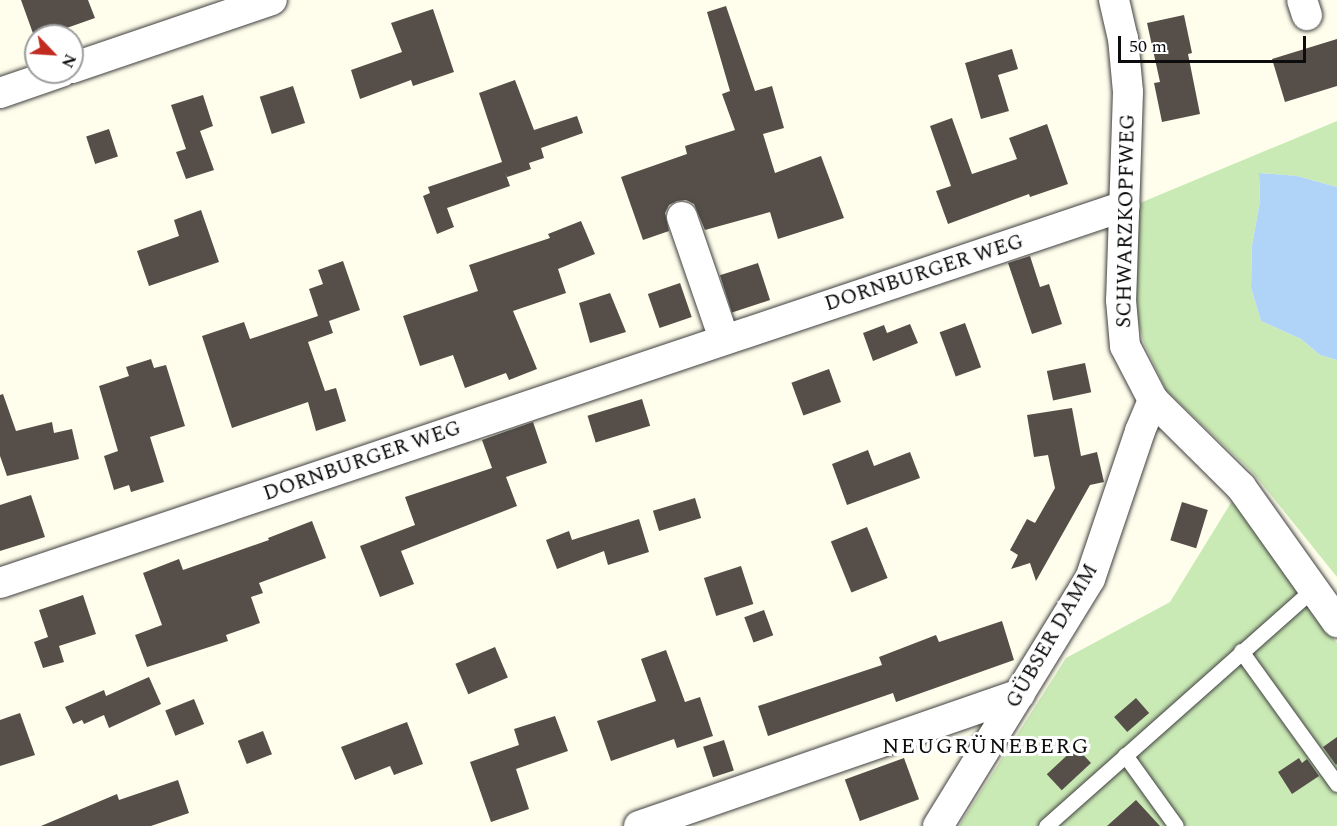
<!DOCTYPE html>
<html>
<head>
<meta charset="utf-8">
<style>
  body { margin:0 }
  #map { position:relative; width:1337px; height:826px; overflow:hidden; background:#fffeec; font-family:Spectral,serif }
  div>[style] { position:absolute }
  .green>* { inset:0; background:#caeab5 }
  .water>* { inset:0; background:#afd4f8 }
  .building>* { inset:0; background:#564f49; transform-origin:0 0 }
  .roads { filter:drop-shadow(0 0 2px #404040) drop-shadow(0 0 2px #404040) }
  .service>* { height:15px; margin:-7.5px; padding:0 7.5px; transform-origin:7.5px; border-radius:7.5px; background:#fff }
  .minor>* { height:30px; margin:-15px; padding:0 15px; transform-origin:15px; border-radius:15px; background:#fff }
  span { translate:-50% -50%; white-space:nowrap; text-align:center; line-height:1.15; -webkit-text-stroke:6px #fff; paint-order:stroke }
  .street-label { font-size:21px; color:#0d0d0d }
  .neighbourhood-label { font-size:22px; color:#0d0d0d; letter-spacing:1.5px }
  .north { position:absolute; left:24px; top:24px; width:60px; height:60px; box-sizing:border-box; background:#fff; border:2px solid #9e9e9e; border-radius:50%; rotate:115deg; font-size:16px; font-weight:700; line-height:24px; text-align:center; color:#0d0d0d }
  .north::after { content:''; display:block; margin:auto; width:21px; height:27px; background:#c12c20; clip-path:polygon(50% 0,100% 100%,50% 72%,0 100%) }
  .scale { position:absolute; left:1118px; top:36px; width:188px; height:27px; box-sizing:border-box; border:3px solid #0d0d0d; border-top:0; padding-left:8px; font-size:18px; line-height:21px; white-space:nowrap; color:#0d0d0d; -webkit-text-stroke:4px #fff; paint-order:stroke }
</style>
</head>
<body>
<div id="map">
  <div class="green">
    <i style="clip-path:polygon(1337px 121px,1337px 187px,1297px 176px,1259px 173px,1260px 201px,1252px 245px,1251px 288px,1261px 321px,1301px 339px,1320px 355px,1337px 360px,1337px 577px,1254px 474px,1166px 390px,1144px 343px,1131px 297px,1140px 203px)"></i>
    <i style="clip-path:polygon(1232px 501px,1337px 643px,1337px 826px,959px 826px,1066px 658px,1170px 602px)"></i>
  </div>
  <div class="water">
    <i style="clip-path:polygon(1259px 173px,1297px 176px,1337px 187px,1337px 360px,1320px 355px,1301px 339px,1261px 321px,1251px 288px,1252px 245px,1260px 201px)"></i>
  </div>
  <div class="building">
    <i style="clip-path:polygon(21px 0,88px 0,95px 18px,44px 36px,36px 36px,35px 39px)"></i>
    <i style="clip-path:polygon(726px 6px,755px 91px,772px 86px,784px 128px,763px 134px,775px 173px,821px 156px,844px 218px,778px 239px,770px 212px,705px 230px,694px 204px,686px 200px,677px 201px,669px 205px,665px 213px,669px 231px,643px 240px,621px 177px,687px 154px,685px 146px,735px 130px,722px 94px,730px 91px,707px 12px)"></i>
    <i style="clip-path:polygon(433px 9px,454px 72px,413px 86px,411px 80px,360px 99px,351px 70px,402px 52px,391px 23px)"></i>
    <i style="clip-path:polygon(1184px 15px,1192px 53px,1188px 54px,1200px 114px,1162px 122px,1154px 83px,1160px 82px,1147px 23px)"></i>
    <i style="clip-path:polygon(1337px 39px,1337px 86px,1285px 102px,1272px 59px)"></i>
    <i style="clip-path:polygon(1012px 49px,1018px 69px,998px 75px,1009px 111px,981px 119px,965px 63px)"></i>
    <i style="clip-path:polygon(515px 80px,534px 130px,577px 116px,583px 133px,541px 148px,544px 158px,529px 163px,531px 169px,507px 177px,505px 172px,510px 186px,447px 208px,454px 227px,437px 234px,423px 196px,430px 193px,428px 187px,502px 162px,479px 93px)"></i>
    <i style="left:293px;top:86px;width:39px;height:35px;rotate:72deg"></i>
    <i style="clip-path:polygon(203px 95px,213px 126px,200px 131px,214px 170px,186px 179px,176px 152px,186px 149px,171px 105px)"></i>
    <i style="clip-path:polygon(952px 118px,972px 174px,1017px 159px,1009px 138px,1047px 124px,1068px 184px,1030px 197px,1029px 194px,948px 224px,936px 191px,951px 186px,930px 126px)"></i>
    <i style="left:109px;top:129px;width:29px;height:24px;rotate:72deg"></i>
    <i style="clip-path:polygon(201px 210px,219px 262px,149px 286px,137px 251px,179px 236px,174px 220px)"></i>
    <i style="clip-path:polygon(581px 221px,595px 254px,558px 269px,566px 293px,513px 311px,537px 369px,509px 380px,506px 373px,465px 388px,453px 355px,420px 366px,403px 316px,478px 291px,469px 265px,550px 238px,548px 234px)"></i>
    <i style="clip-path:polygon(1030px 256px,1040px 287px,1049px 284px,1062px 324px,1032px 334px,1008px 263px)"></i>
    <i style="clip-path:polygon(343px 261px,360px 310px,329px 321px,333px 333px,308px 342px,325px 391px,336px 388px,346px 421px,316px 431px,308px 402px,232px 428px,202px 336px,244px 322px,250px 339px,318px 316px,309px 289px,323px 284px,318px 270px)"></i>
    <i style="left:758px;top:263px;width:39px;height:40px;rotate:72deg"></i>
    <i style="left:680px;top:283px;width:36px;height:34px;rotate:71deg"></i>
    <i style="clip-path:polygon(610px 293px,626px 332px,590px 343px,579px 303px)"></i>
    <i style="left:965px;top:323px;width:47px;height:27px;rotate:70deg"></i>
    <i style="clip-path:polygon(910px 324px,918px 343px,873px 361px,863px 333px,884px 325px,887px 333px)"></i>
    <i style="clip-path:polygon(151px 359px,154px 368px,166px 365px,185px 426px,150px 437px,164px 482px,131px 492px,129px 485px,114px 490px,104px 456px,118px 451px,99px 386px,129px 376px,126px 367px)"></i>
    <i style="left:1085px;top:363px;width:30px;height:39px;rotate:78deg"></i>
    <i style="left:829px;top:369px;width:35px;height:40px;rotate:70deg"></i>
    <i style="clip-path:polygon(3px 394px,16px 431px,52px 422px,54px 433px,72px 429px,79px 459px,7px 476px,0 456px,0 395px)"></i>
    <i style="left:642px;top:399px;width:28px;height:57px;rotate:73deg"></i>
    <i style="clip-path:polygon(1072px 408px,1081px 456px,1097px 452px,1104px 482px,1090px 485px,1036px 581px,1030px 563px,1011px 569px,1018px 555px,1010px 550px,1027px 519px,1035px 523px,1055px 488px,1048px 455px,1034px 457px,1027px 415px)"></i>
    <i style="clip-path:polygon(533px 422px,547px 463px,506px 477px,517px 506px,401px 551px,414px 584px,380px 597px,360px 546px,415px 525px,405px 497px,492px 468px,482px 440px)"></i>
    <i style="clip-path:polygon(868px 450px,874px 466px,910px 452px,920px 478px,847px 505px,832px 464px)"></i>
    <i style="clip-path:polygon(31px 495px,45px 537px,0 551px,0 505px)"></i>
    <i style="left:695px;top:498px;width:21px;height:44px;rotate:73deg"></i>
    <i style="left:1182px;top:502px;width:27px;height:40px;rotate:17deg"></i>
    <i style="clip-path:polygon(639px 519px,649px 552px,608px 565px,604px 551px,557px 569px,546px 540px,569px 531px,572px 540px)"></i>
    <i style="clip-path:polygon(312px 521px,326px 558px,259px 583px,263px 593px,251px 597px,260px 623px,226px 635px,228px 641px,147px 667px,135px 635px,162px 625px,143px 573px,179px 559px,183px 570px,269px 540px,268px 538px)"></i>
    <i style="left:867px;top:527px;width:55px;height:39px;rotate:68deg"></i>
    <i style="left:741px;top:566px;width:40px;height:39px;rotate:72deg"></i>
    <i style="clip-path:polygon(83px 595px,96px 634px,59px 646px,64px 662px,43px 668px,34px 642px,48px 637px,39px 610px)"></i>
    <i style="left:764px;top:610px;width:27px;height:21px;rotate:70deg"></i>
    <i style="clip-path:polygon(1002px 621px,1014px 660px,896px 702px,893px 693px,768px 736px,758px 706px,882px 665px,879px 657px,936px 635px,939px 642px)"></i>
    <i style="left:495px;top:647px;width:33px;height:43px;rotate:67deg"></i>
    <i style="clip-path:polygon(666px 650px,685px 702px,700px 697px,713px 736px,677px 748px,674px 739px,611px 761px,597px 721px,656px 701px,641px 659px)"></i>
    <i style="clip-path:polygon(149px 677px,161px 704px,109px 728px,104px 715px,84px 724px,82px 720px,73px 724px,65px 707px,104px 690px,106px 696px)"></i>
    <i style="left:1136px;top:698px;width:20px;height:29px;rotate:49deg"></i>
    <i style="left:194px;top:699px;width:27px;height:31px;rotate:68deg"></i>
    <i style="clip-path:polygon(20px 713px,35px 755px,0 766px,0 720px)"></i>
    <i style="clip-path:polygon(555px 716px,568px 751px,516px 769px,529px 809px,491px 822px,470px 762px,519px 745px,514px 729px)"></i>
    <i style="clip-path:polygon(407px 722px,423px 764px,394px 775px,390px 766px,355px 780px,341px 747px)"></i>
    <i style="left:263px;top:731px;width:25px;height:27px;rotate:69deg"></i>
    <i style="clip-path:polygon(1337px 737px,1337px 764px,1336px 765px,1323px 747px)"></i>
    <i style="left:724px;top:740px;width:32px;height:22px;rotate:72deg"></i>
    <i style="left:1076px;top:747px;width:22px;height:40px;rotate:47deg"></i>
    <i style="left:904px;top:758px;width:44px;height:63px;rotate:70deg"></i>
    <i style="clip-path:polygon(1299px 758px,1302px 763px,1307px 759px,1319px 776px,1292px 794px,1278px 772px)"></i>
    <i style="clip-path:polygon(178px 780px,189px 813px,151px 826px,41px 826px,117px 794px,119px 800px)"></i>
    <i style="clip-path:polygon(1136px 800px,1160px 826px,1107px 826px)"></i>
  </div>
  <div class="roads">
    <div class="service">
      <i style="left:1241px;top:651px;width:164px;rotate:54.2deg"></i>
      <i style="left:1125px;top:755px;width:87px;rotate:54.3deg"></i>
      <i style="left:1046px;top:826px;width:358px;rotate:-41.6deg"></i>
    </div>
    <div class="minor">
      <i style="left:1114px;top:0;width:39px;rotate:77deg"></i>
      <i style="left:1123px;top:38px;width:54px;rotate:84.7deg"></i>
      <i style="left:1128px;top:92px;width:208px;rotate:91.9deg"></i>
      <i style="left:1121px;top:300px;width:46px;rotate:85deg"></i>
      <i style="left:1125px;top:346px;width:61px;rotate:62.6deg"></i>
      <i style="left:1153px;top:400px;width:124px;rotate:44.7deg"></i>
      <i style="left:1241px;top:487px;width:166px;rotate:54.6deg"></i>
      <i style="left:1302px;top:0;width:16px;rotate:72deg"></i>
      <i style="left:72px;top:68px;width:211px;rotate:-18.8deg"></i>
      <i style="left:0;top:93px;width:65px;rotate:-19deg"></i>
      <i style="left:682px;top:217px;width:129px;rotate:71deg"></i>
      <i style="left:0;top:583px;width:1186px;rotate:-18.53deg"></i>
      <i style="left:639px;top:826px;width:403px;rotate:-19.1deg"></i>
      <i style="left:938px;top:826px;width:290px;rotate:-58.4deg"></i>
      <i style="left:1090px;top:579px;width:156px;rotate:-71.3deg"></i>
      <i style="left:1140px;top:431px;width:34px;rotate:-67deg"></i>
    </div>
  </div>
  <div class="street-label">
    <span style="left:1126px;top:221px;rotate:-89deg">SCHWARZKOPFWEG</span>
    <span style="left:924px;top:273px;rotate:-18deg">DORNBURGER WEG</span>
    <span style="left:362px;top:461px;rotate:-19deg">DORNBURGER WEG</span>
    <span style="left:1052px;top:636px;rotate:-60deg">GÜBSER DAMM</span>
  </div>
  <div class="neighbourhood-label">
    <span style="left:986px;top:747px">NEUGRÜNEBERG</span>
  </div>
  <div class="north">N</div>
  <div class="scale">50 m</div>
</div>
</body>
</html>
